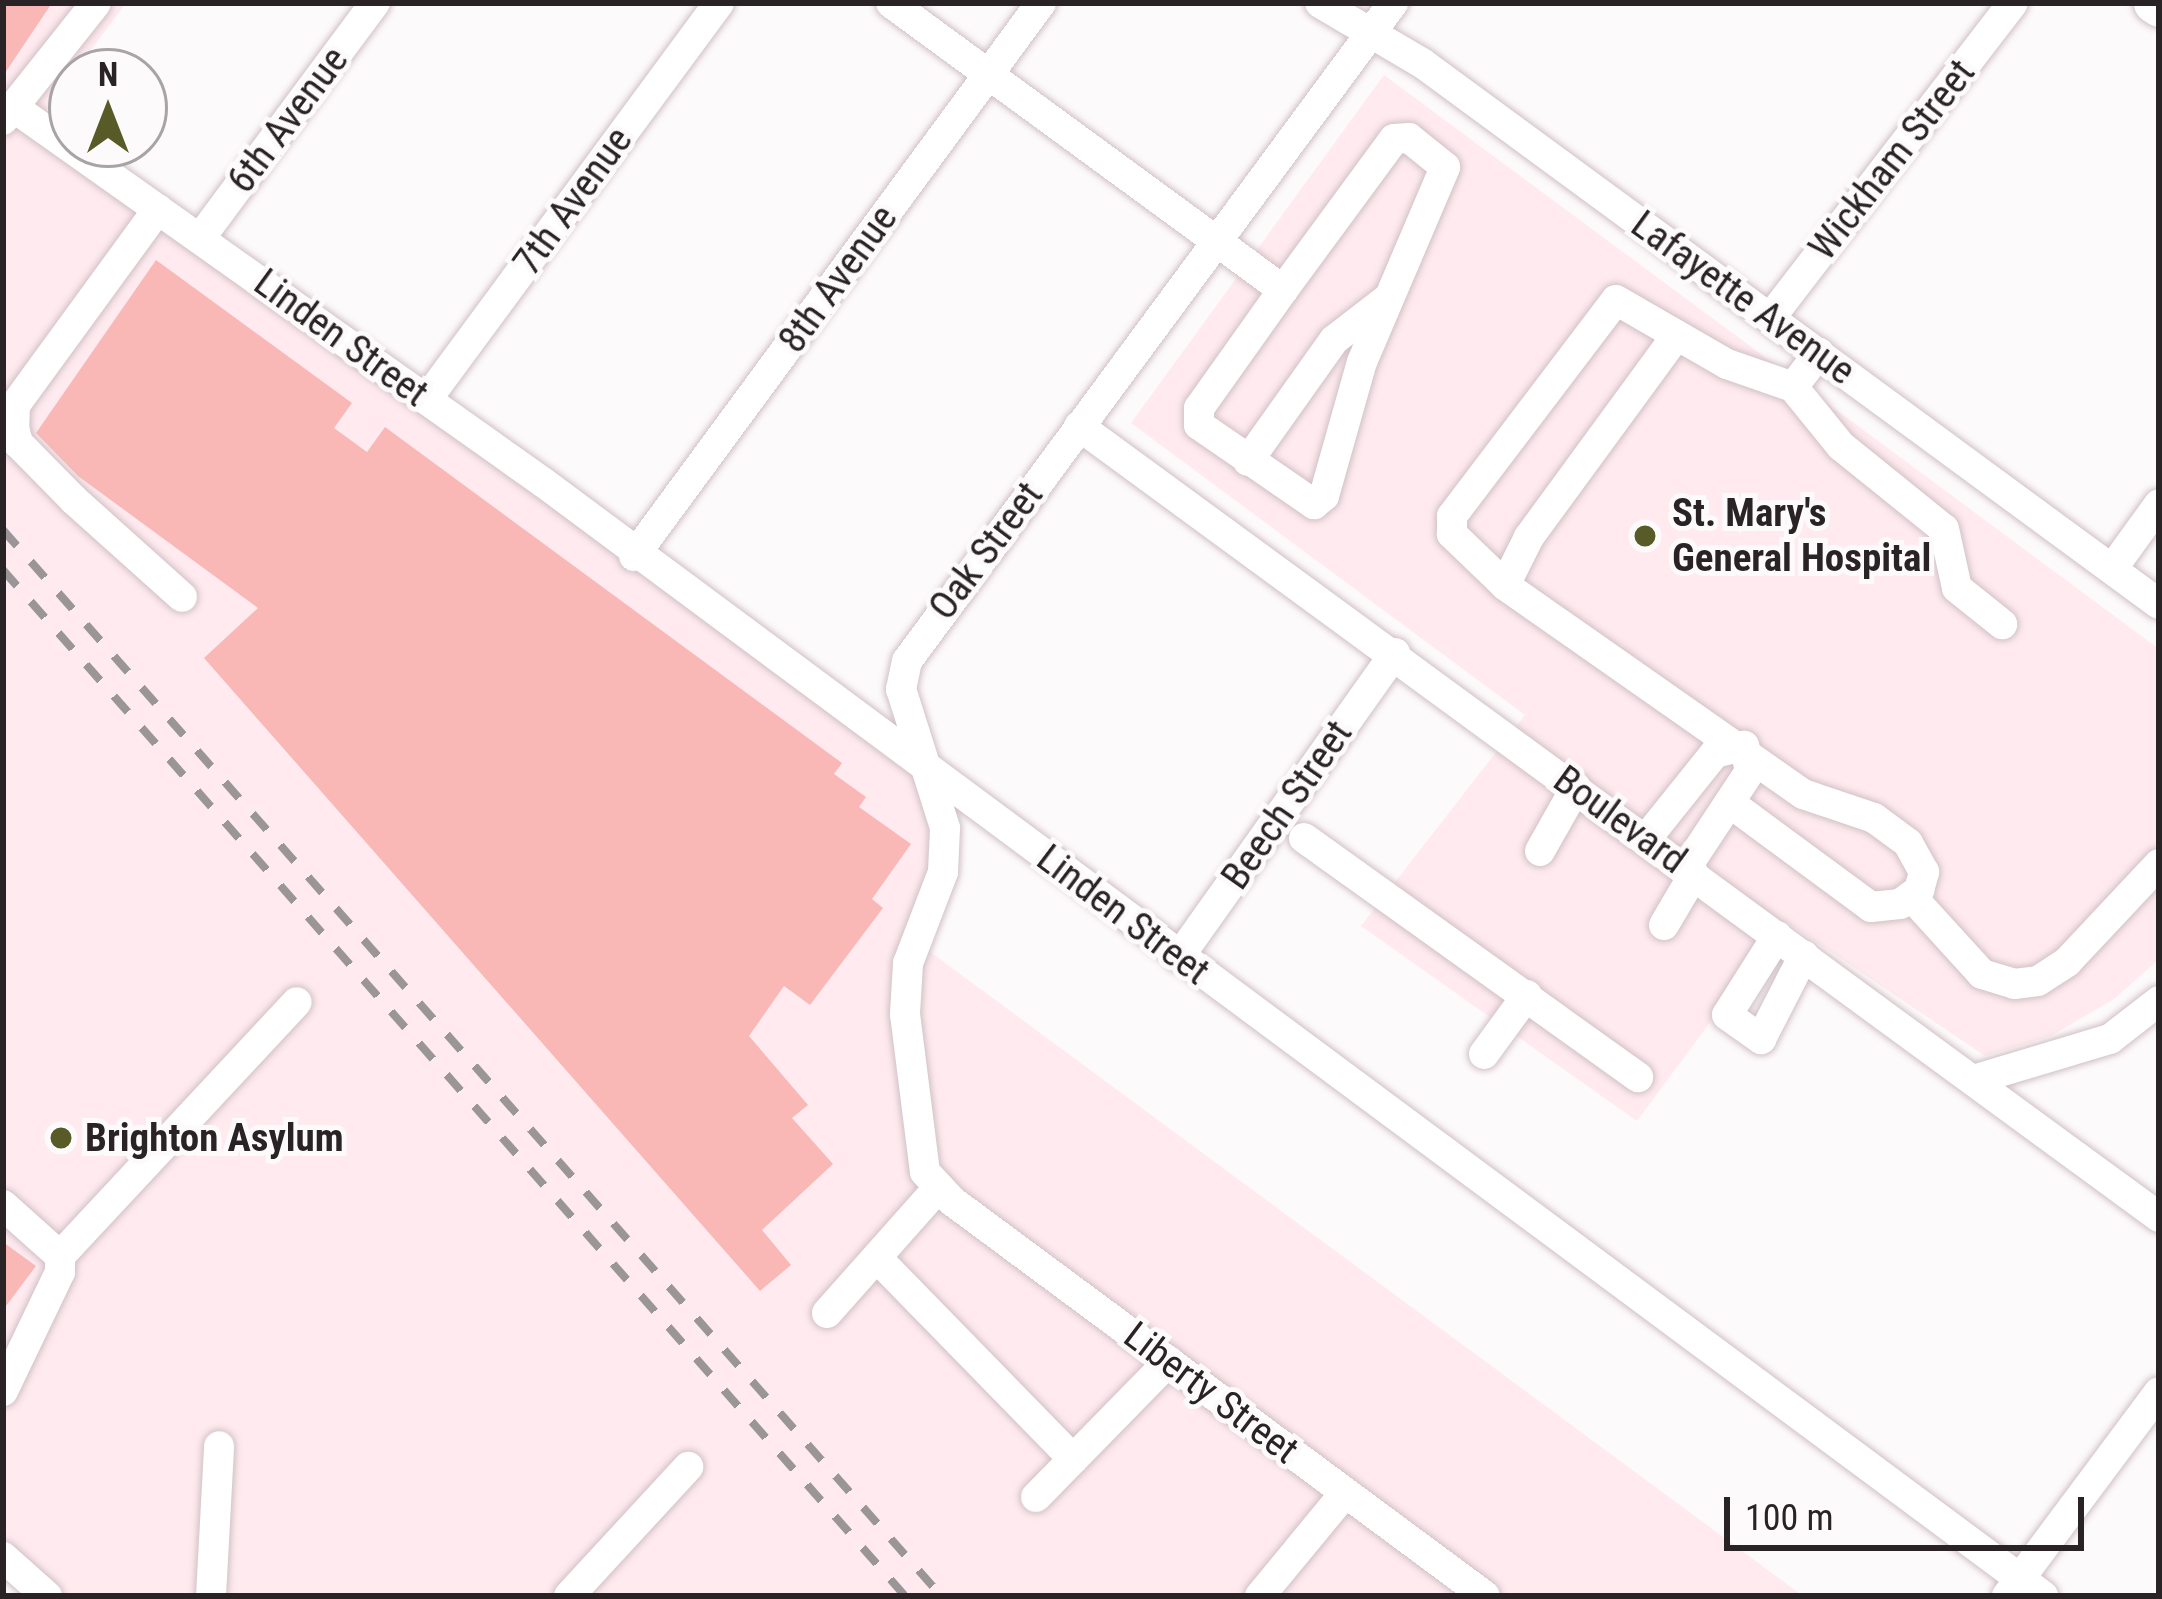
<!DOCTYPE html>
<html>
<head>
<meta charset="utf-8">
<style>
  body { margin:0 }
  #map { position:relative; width:2162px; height:1599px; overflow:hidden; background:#fdfafb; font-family:"Roboto Condensed",sans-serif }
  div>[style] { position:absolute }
  .built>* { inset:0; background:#feeaef }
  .building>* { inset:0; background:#f9b8b6 }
  .roads { filter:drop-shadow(0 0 3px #d1c1c5) drop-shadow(0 0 3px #d1c1c5) }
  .minor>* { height:30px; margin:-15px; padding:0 15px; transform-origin:15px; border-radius:15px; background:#fff }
  .major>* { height:39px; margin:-19.5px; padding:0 19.5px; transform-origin:19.5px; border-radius:19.5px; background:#fff }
  .rail>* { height:8px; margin-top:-4px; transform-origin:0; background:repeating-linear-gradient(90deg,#9a9597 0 21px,transparent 0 42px) }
  .dots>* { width:33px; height:33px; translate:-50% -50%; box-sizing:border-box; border:6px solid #fdfafb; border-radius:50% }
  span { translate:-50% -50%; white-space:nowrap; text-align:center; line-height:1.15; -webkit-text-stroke:10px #fdfafb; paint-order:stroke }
  .street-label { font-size:39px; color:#292325 }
  .poi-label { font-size:39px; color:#292325; font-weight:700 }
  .left { translate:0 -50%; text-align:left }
  .frame { position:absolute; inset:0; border:6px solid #292325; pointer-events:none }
  .north { position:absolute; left:48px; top:48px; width:120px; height:120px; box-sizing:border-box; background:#fdfafb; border:3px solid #a8a4a5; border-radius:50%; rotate:0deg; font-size:33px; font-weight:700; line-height:48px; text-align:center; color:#292325 }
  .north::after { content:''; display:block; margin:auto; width:42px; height:54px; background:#585a27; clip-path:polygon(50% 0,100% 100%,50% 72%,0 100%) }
  .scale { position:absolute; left:1724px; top:1497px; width:360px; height:54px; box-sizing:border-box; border:6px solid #292325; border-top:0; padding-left:15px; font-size:36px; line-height:42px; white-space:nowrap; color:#292325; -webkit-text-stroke:9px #fdfafb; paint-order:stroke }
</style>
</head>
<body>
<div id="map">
  <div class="built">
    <i style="clip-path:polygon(3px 3px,126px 3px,43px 114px,941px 780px,929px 951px,1803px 1596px,66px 1596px,3px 1539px)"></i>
    <i style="clip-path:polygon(1384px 75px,2159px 649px,2159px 959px,2114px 999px,2051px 1036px,1985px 1056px,1785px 921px,1637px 1121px,1361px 926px,1525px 715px,1131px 423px)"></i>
  </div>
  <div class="building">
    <i style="clip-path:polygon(3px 3px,52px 3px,3px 76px)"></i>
    <i style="clip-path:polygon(156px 260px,352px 403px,334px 428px,367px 452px,385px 427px,842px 763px,834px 774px,866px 797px,859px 807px,911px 844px,872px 899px,883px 908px,810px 1005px,784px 986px,749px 1036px,808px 1105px,792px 1118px,833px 1164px,762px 1230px,791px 1265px,760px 1291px,204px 658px,258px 608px,78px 476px,36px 433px)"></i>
    <i style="clip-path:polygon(3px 1242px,36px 1266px,3px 1310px)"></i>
  </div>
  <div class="roads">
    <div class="minor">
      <i style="left:891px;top:3px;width:486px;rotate:36.2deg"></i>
      <i style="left:1283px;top:290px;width:145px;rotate:125.4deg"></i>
      <i style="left:1199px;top:408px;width:17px;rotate:90deg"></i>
      <i style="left:1199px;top:425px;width:140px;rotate:34.5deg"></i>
      <i style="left:1314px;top:504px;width:13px;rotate:-39deg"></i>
      <i style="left:1324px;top:496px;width:139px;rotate:-74.2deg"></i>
      <i style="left:1362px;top:362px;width:212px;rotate:-66.9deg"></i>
      <i style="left:1445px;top:167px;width:46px;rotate:-141.1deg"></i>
      <i style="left:1409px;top:138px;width:15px;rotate:176deg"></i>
      <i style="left:1394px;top:139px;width:187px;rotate:126.3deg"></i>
      <i style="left:1320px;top:3px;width:118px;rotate:30.5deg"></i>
      <i style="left:1422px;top:63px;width:914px;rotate:36.28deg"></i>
      <i style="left:1393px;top:3px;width:818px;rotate:126.45deg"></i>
      <i style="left:907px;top:661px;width:29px;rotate:102deg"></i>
      <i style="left:901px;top:689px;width:146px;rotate:72.4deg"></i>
      <i style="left:945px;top:828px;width:44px;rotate:92.6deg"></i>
      <i style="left:943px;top:872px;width:97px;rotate:111deg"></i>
      <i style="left:908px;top:963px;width:51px;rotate:93.4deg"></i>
      <i style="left:905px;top:1014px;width:159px;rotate:82.8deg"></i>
      <i style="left:925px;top:1172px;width:40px;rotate:47deg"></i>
      <i style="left:952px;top:1201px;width:663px;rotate:36.54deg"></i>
      <i style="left:16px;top:109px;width:647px;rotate:35.31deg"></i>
      <i style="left:544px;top:483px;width:1867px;rotate:36.59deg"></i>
      <i style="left:3px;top:120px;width:149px;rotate:-51.5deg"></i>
      <i style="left:158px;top:209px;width:243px;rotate:126.1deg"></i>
      <i style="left:15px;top:405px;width:23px;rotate:92deg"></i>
      <i style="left:14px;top:428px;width:16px;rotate:75deg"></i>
      <i style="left:18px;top:443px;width:80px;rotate:45.5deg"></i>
      <i style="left:74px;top:500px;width:145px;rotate:41.9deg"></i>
      <i style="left:201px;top:237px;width:292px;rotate:-53.4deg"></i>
      <i style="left:1771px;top:317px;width:396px;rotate:-52.4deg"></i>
      <i style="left:1793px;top:387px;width:76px;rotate:50.9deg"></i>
      <i style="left:1841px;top:446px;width:132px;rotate:38.9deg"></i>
      <i style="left:1944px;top:529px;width:60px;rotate:77.6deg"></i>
      <i style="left:1957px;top:588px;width:58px;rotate:38.7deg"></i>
      <i style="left:427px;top:399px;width:492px;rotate:-53.6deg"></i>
      <i style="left:1079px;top:426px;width:1339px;rotate:36.22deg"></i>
      <i style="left:1248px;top:461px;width:148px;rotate:-54.6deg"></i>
      <i style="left:1334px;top:340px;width:67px;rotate:-37.7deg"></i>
      <i style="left:634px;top:556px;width:687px;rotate:-53.65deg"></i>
      <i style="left:2112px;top:569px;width:80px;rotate:-54.1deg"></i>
      <i style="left:1505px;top:585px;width:54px;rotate:-63.4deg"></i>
      <i style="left:1529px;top:537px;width:250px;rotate:-53.8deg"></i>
      <i style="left:1730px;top:803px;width:175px;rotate:36.4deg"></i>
      <i style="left:1871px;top:907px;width:29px;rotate:-6deg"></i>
      <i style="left:1900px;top:904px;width:24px;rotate:-36deg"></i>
      <i style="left:1919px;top:890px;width:19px;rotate:-74deg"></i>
      <i style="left:1924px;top:872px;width:33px;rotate:-119deg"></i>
      <i style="left:1908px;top:843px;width:42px;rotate:-143.7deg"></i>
      <i style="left:1874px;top:818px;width:75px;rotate:-161.3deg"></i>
      <i style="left:1803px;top:794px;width:364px;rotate:-145deg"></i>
      <i style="left:1505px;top:585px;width:74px;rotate:-136.1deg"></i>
      <i style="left:1452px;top:534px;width:18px;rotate:-90deg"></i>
      <i style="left:1452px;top:516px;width:271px;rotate:-52.8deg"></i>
      <i style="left:1616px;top:300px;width:128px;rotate:30deg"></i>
      <i style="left:1727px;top:364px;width:70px;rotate:19.2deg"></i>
      <i style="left:1793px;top:387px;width:43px;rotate:-52.6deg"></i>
      <i style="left:1304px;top:838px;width:411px;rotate:35.6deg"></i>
      <i style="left:1646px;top:839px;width:110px;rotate:-51.3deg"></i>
      <i style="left:1715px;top:753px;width:30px;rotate:-14deg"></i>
      <i style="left:1540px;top:851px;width:73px;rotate:-60.6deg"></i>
      <i style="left:1686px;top:868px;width:116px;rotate:-56.6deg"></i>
      <i style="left:1750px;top:771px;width:26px;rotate:-103deg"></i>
      <i style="left:1911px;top:896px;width:105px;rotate:47.7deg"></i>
      <i style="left:1982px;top:974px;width:34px;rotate:17deg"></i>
      <i style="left:2014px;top:984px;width:24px;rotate:-7deg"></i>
      <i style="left:2038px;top:981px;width:35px;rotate:-33deg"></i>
      <i style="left:2067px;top:962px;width:134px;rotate:-46.8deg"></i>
      <i style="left:1664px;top:925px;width:59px;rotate:-59.5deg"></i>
      <i style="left:1777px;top:936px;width:93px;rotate:122.3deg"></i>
      <i style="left:1727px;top:1015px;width:42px;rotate:35.2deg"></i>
      <i style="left:1761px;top:1039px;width:94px;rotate:-62.9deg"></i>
      <i style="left:1179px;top:957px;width:373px;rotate:-54.6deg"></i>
      <i style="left:1484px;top:1054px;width:73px;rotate:-53.9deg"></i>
      <i style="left:1973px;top:1080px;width:143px;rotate:-16.7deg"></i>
      <i style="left:2110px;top:1039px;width:62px;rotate:-37.8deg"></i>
      <i style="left:3px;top:1205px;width:76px;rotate:41.8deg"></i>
      <i style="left:60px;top:1256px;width:16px;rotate:90deg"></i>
      <i style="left:60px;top:1272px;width:132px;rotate:115.6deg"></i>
      <i style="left:60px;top:1256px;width:347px;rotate:-47deg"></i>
      <i style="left:877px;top:1258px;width:281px;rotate:45.7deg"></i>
      <i style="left:827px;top:1313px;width:167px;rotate:-48.4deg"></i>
      <i style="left:1036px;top:1497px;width:190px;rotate:-45.6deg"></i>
      <i style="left:3px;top:1557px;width:59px;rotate:41.6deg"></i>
      <i style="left:211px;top:1596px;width:150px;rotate:-86.9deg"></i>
      <i style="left:569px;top:1596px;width:176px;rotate:-47.3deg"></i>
      <i style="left:1260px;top:1596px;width:132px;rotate:-50.5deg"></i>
      <i style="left:2007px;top:1596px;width:254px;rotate:-53.3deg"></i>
    </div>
    <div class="major">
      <i style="left:2153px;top:3px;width:7px;rotate:34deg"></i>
    </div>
  </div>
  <div class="rail">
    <i style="left:3px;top:530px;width:1420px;rotate:48.65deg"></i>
    <i style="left:3px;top:570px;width:1366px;rotate:48.68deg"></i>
  </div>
  <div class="dots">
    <i style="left:1645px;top:536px;background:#585a27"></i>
    <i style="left:61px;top:1138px;background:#585a27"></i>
  </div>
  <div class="street-label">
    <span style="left:288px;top:120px;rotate:-53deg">6th Avenue</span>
    <span style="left:1892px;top:160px;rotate:-52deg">Wickham Street</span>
    <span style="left:573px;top:201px;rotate:-54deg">7th Avenue</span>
    <span style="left:838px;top:279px;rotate:-54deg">8th Avenue</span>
    <span style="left:1743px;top:298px;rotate:36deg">Lafayette Avenue</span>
    <span style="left:341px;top:338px;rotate:36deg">Linden Street</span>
    <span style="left:986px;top:551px;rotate:-53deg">Oak Street</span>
    <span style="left:1287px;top:805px;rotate:-55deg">Beech Street</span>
    <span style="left:1620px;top:820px;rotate:36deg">Boulevard</span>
    <span style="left:1123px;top:915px;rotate:37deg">Linden Street</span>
    <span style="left:1211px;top:1393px;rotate:37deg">Liberty Street</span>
  </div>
  <div class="poi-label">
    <span class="left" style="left:1672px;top:536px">St. Mary's<br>General Hospital</span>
    <span class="left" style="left:85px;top:1138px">Brighton Asylum</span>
  </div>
  <div class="frame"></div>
  <div class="north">N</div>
  <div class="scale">100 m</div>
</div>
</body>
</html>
